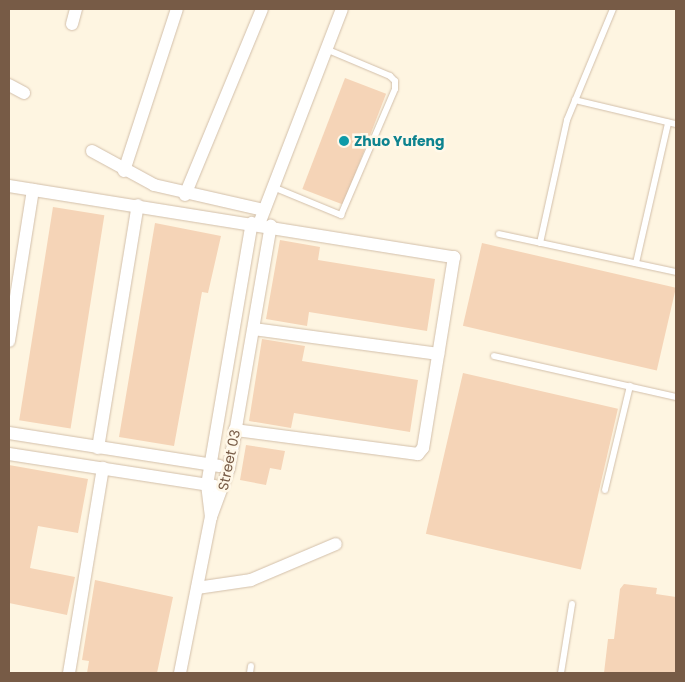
<!DOCTYPE html>
<html>
<head>
<meta charset="utf-8">
<style>
  body { margin:0 }
  #map { position:relative; width:685px; height:682px; overflow:hidden; background:#fef5e1; font-family:Poppins,sans-serif }
  div>[style] { position:absolute }
  .building>* { inset:0; background:#f5d4b7; transform-origin:0 0 }
  .roads { filter:drop-shadow(0 0 1px #d2bfaa) drop-shadow(0 0 1px #d2bfaa) }
  .service>* { height:6px; margin:-3px; padding:0 3px; transform-origin:3px; border-radius:3px; background:#fff }
  .minor>* { height:12px; margin:-6px; padding:0 6px; transform-origin:6px; border-radius:6px; background:#fff }
  .dots>* { width:14px; height:14px; translate:-50% -50%; box-sizing:border-box; border:2px solid #fff8e9; border-radius:50% }
  span { translate:-50% -50%; white-space:nowrap; text-align:center; line-height:1.15; -webkit-text-stroke:5px #fff8e9; paint-order:stroke }
  .culture-label { font-size:14px; color:#0d838f; font-weight:700 }
  .left { translate:0 -50%; text-align:left }
  .street-label { font-size:14px; color:#775b46 }
  .frame { position:absolute; inset:0; border:10px solid #775b46; pointer-events:none }
</style>
</head>
<body>
<div id="map">
  <div class="building">
    <i style="left:345px;top:78px;width:44px;height:119px;rotate:21deg"></i>
    <i style="left:53px;top:207px;width:52px;height:216px;rotate:9deg"></i>
    <i style="clip-path:polygon(155px 223px,221px 236px,208px 293px,202px 292px,174px 446px,119px 437px)"></i>
    <i style="clip-path:polygon(280px 240px,320px 247px,318px 260px,435px 279px,427px 331px,309px 312px,307px 326px,266px 319px)"></i>
    <i style="left:482px;top:243px;width:199px;height:85px;rotate:13deg"></i>
    <i style="clip-path:polygon(262px 339px,305px 346px,302px 361px,418px 380px,410px 432px,294px 413px,291px 428px,249px 421px)"></i>
    <i style="left:463px;top:373px;width:159px;height:165px;rotate:13deg"></i>
    <i style="clip-path:polygon(246px 445px,285px 451px,281px 470px,270px 468px,266px 485px,240px 480px)"></i>
    <i style="clip-path:polygon(9px 465px,88px 479px,78px 533px,38px 526px,30px 568px,75px 577px,67px 615px,9px 603px)"></i>
    <i style="clip-path:polygon(95px 580px,173px 597px,157px 673px,87px 673px,89px 661px,82px 660px)"></i>
    <i style="clip-path:polygon(624px 584px,657px 588px,656px 594px,676px 597px,676px 673px,604px 673px,608px 639px,614px 639px,620px 589px)"></i>
  </div>
  <div class="roads">
    <div class="service">
      <i style="left:575px;top:100px;width:104px;rotate:13.4deg"></i>
      <i style="left:273px;top:187px;width:74px;rotate:22.4deg"></i>
      <i style="left:341px;top:215px;width:137px;rotate:-66.8deg"></i>
      <i style="left:395px;top:89px;width:8px;rotate:-90deg"></i>
      <i style="left:395px;top:81px;width:7px;rotate:-135deg"></i>
      <i style="left:390px;top:76px;width:69px;rotate:-157.1deg"></i>
      <i style="left:499px;top:234px;width:181px;rotate:12.1deg"></i>
      <i style="left:540px;top:243px;width:126px;rotate:-77.6deg"></i>
      <i style="left:567px;top:120px;width:120px;rotate:-67.5deg"></i>
      <i style="left:636px;top:263px;width:144px;rotate:-77.1deg"></i>
      <i style="left:494px;top:356px;width:187px;rotate:12.7deg"></i>
      <i style="left:605px;top:490px;width:107px;rotate:-76.5deg"></i>
      <i style="left:250px;top:673px;width:7px;rotate:-82deg"></i>
      <i style="left:561px;top:673px;width:70px;rotate:-80.9deg"></i>
    </div>
    <div class="minor">
      <i style="left:72px;top:24px;width:16px;rotate:-75deg"></i>
      <i style="left:9px;top:85px;width:17px;rotate:28deg"></i>
      <i style="left:92px;top:151px;width:71px;rotate:28.7deg"></i>
      <i style="left:154px;top:185px;width:113px;rotate:12.8deg"></i>
      <i style="left:124px;top:171px;width:170px;rotate:-71.9deg"></i>
      <i style="left:9px;top:186px;width:451px;rotate:9.1deg"></i>
      <i style="left:454px;top:257px;width:193px;rotate:99.2deg"></i>
      <i style="left:423px;top:448px;width:8px;rotate:130deg"></i>
      <i style="left:418px;top:454px;width:185px;rotate:-172.5deg"></i>
      <i style="left:185px;top:195px;width:201px;rotate:-67.5deg"></i>
      <i style="left:259px;top:224px;width:230px;rotate:-68.9deg"></i>
      <i style="left:254px;top:329px;width:186px;rotate:7.7deg"></i>
      <i style="left:9px;top:341px;width:153px;rotate:-81deg"></i>
      <i style="left:9px;top:433px;width:213px;rotate:8.9deg"></i>
      <i style="left:98px;top:448px;width:246px;rotate:-80.7deg"></i>
      <i style="left:9px;top:454px;width:208px;rotate:8.8deg"></i>
      <i style="left:211px;top:517px;width:32px;rotate:-97deg"></i>
      <i style="left:207px;top:485px;width:266px;rotate:-80.3deg"></i>
      <i style="left:197px;top:588px;width:55px;rotate:-8.4deg"></i>
      <i style="left:251px;top:580px;width:92px;rotate:-23deg"></i>
      <i style="left:69px;top:673px;width:208px;rotate:-80.6deg"></i>
      <i style="left:180px;top:673px;width:159px;rotate:-78.8deg"></i>
      <i style="left:211px;top:517px;width:52px;rotate:-69.8deg"></i>
      <i style="left:229px;top:468px;width:246px;rotate:-80.2deg"></i>
    </div>
  </div>
  <div class="dots">
    <i style="left:344px;top:141px;background:#0f9aa8"></i>
  </div>
  <div class="culture-label">
    <span class="left" style="left:354px;top:141px">Zhuo Yufeng</span>
  </div>
  <div class="street-label">
    <span style="left:229px;top:460px;rotate:-78deg">Street 03</span>
  </div>
  <div class="frame"></div>
</div>
</body>
</html>
